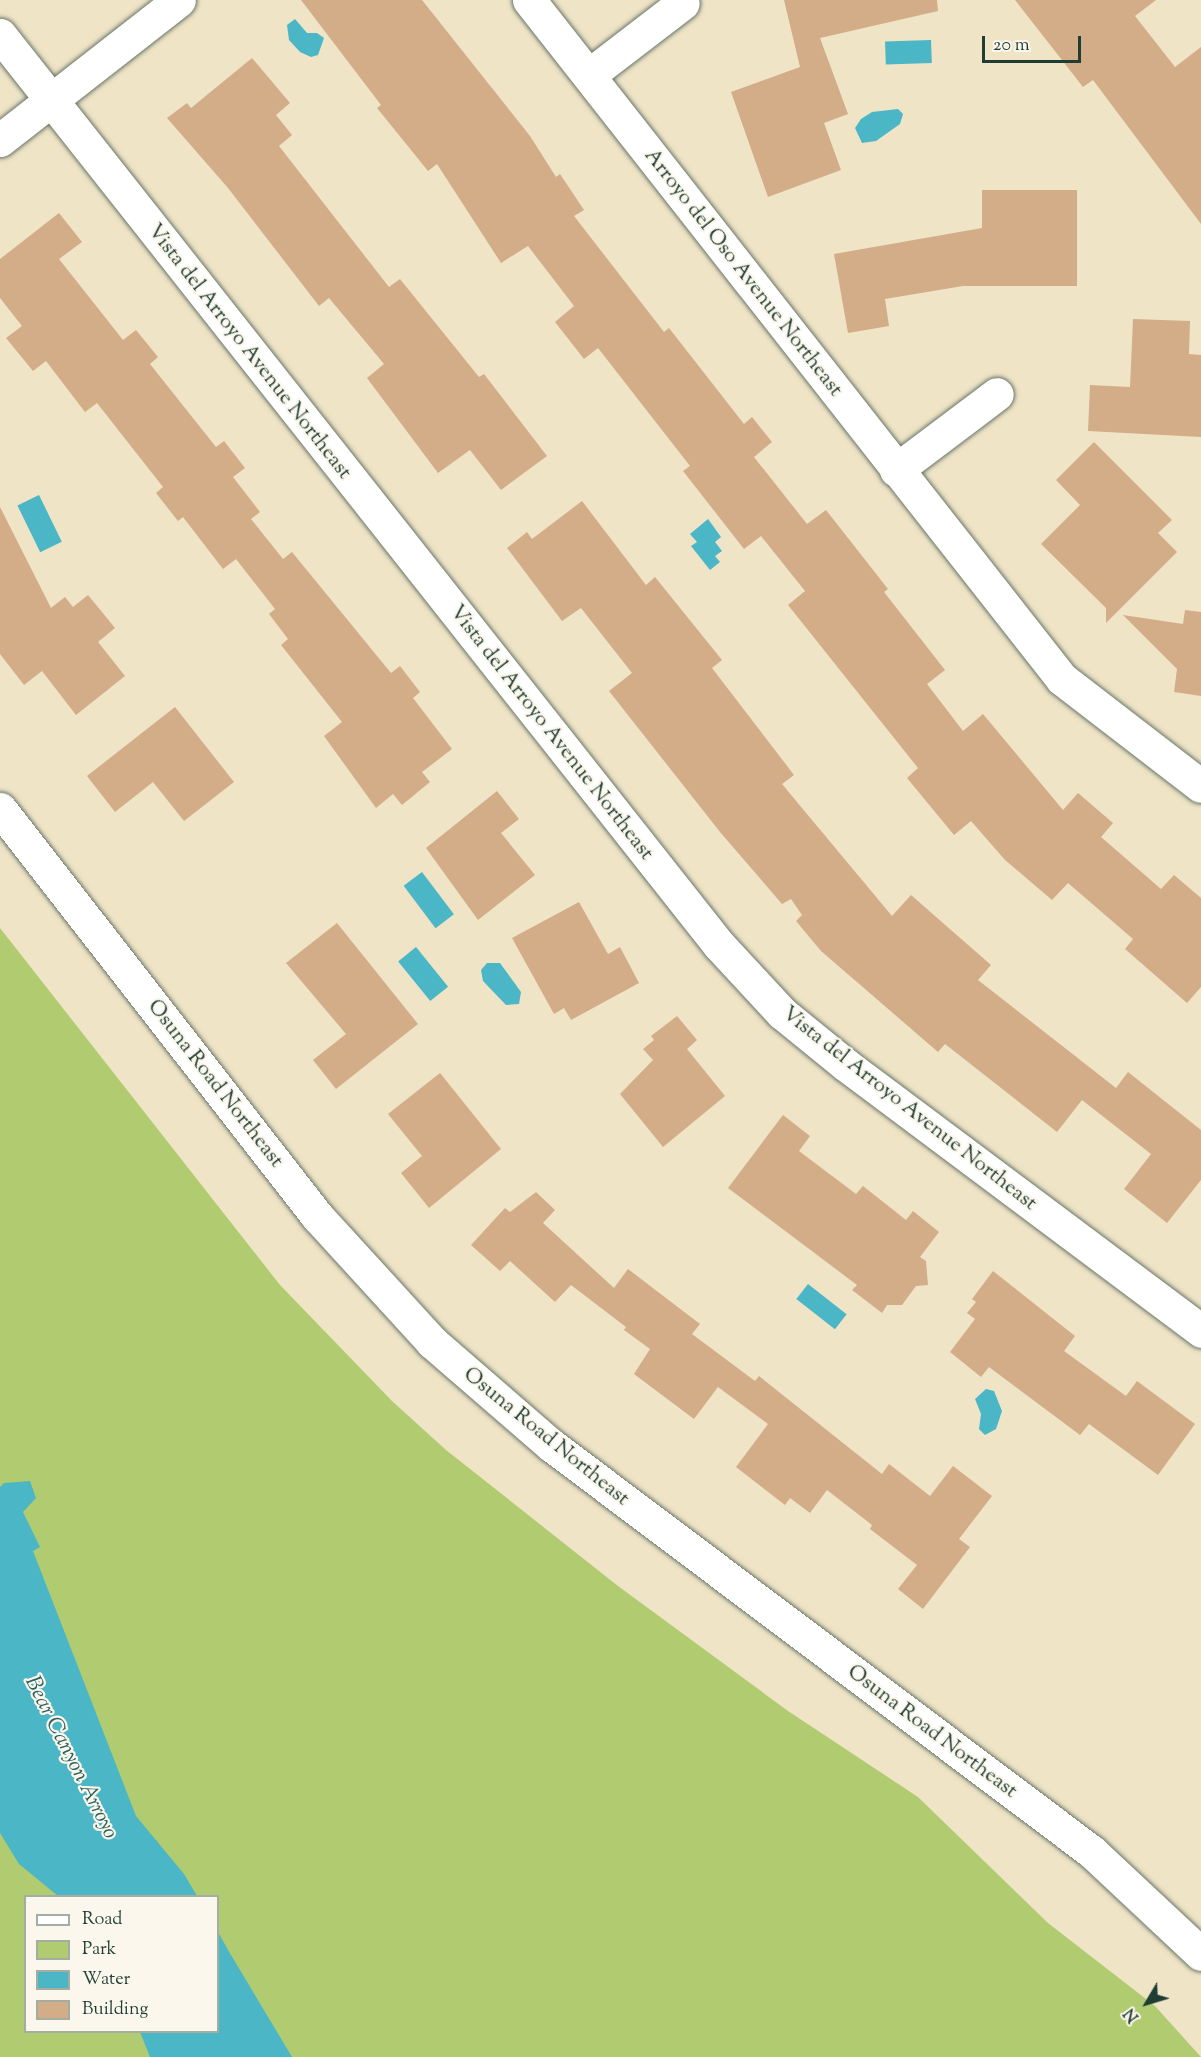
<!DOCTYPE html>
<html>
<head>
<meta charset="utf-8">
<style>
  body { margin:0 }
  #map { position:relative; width:1201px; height:2057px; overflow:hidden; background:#f0e4c7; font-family:"Sorts Mill Goudy",serif }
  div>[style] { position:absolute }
  .green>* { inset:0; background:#b1cb70 }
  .water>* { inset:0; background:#4ab6c6; transform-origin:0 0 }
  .building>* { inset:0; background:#d3ac88 }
  .roads { filter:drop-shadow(0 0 2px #687767) drop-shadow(0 0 2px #687767) }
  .street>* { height:33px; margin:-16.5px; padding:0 16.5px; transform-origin:16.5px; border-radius:16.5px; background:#fff }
  .secondary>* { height:33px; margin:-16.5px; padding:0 16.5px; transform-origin:16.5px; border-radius:16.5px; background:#fff }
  span { translate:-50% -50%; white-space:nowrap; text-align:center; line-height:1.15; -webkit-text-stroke:4.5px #fbf7ec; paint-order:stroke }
  .street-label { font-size:21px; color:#1f3d34 }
  .water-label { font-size:22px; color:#2c6160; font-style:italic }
  .legend { position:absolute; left:24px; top:1895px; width:195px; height:138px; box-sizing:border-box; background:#fbf7ec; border:2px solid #a3ada2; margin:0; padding:8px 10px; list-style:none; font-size:18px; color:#1f3d34 }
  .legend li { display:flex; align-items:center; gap:12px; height:30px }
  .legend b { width:30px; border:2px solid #a3ada2 }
  .north { position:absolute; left:1117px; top:1973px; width:60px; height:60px; -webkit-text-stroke:4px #fbf7ec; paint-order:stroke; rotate:232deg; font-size:16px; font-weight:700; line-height:24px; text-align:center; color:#1f3d34 }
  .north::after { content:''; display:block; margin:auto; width:21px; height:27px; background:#1f3d34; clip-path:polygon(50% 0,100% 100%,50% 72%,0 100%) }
  .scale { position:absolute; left:982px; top:36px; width:99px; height:27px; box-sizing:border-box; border:3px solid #1f3d34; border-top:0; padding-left:8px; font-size:18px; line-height:21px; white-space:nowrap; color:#1f3d34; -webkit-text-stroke:4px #fbf7ec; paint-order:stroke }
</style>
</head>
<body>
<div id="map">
  <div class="green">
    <i style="clip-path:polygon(evenodd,0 928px,280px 1285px,392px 1401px,446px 1450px,618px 1586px,788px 1711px,918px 1797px,1048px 1923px,1155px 2006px,1201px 2057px,0 2057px,0 928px,26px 1896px,218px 1896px,218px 2032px,26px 2032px,26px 1896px)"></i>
  </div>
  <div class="water">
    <i style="clip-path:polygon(295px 19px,307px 33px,317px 33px,324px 38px,318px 55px,311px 57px,300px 52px,289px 40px,287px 25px)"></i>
    <i style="left:931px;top:40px;width:23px;height:46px;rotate:88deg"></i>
    <i style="clip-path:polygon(898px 109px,903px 114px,900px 124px,876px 141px,862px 143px,855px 128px,861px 119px,872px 112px)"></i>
    <i style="left:39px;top:495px;width:52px;height:24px;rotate:64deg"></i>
    <i style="clip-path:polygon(708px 519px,721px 537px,715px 542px,722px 551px,715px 556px,720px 562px,710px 570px,691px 546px,697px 542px,690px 534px)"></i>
    <i style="left:422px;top:872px;width:53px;height:23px;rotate:53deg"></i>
    <i style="left:416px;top:947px;width:51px;height:23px;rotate:51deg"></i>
    <i style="clip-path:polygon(487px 963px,500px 963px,521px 992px,519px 1004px,506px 1005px,483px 981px,481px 970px)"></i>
    <i style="left:808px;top:1284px;width:49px;height:19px;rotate:38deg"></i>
    <i style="clip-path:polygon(986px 1389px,994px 1391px,1002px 1411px,996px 1429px,985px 1435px,979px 1429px,981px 1414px,975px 1399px)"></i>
    <i style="clip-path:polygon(30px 1481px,36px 1498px,23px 1512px,40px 1547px,33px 1551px,136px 1816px,184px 1874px,197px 1896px,58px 1896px,19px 1864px,0 1833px,0 1487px,4px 1483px)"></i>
    <i style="clip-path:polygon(218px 1932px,228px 1950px,292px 2057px,150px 2057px,140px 2032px,218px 2032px)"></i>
  </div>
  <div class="building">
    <i style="clip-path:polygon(301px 0,422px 0,530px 136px,556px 177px,560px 174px,584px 210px,574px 216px,664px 332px,669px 328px,744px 424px,752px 417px,772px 442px,754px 457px,807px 524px,826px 510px,888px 589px,884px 592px,945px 670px,927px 684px,963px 731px,983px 714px,1063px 810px,1078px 793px,1113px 823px,1101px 837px,1161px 889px,1174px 875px,1201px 898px,1201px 987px,1187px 1003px,1125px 949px,1133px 939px,1068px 883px,1052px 900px,1005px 860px,971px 821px,954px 835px,907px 778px,918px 768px,788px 605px,805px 591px,761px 536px,744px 549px,683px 471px,690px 466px,598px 348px,584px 359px,555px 322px,574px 306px,528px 246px,501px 263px,437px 164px,428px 171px,377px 108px,381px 105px)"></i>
    <i style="clip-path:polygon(784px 0,937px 0,938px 11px,820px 38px,848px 114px,824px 123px,841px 170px,768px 197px,731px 92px,800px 67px)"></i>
    <i style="clip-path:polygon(1015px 0,1156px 0,1135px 16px,1175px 67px,1201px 47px,1201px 224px,1093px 80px,1083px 87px)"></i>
    <i style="clip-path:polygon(252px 58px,290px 103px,276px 115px,292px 135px,279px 146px,389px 287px,400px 279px,479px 377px,484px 374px,547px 456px,501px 490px,470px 450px,438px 473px,367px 378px,384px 364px,329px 298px,319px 306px,228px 188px,167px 118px,187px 103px,191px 108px)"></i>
    <i style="clip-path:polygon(982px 190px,1077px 190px,1077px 286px,963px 286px,885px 299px,889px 326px,848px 333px,834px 254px,982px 228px)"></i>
    <i style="clip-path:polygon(59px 213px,82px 242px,59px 259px,123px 340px,136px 330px,158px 357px,150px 364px,216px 447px,224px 441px,245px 468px,233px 477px,260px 512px,251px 519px,283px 559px,292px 552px,391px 673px,400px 666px,420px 692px,413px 698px,452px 749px,422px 772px,430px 782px,402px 805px,393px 794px,376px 808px,324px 736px,342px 722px,281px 645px,288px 639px,269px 614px,275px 609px,236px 559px,223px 569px,183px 517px,178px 521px,156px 493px,163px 487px,97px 403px,85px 412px,46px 361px,33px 371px,6px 338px,22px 326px,0 298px,0 259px)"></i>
    <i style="clip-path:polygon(1133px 319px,1190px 321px,1189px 354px,1201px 355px,1201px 437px,1088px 431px,1090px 385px,1130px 387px)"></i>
    <i style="clip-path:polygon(1094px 442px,1172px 520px,1158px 533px,1177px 552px,1106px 623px,1106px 608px,1041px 544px,1080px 505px,1056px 480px)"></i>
    <i style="clip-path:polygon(582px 501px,646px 585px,655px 577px,722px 660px,712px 668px,794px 775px,782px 784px,892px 916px,911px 895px,991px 965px,978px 980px,1116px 1088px,1128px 1072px,1201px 1130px,1201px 1180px,1167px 1223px,1124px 1189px,1151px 1154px,1082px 1100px,1057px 1132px,945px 1044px,938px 1052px,821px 951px,796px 921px,802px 915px,791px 899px,782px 904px,720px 832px,609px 691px,632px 673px,581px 608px,562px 621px,507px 548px,527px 532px,532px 539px)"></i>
    <i style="clip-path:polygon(0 507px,51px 608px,65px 597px,73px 607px,88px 595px,115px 628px,98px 642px,125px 676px,76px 715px,42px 671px,24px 685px,0 654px)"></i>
    <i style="clip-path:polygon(1185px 610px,1201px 612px,1201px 696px,1174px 692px,1177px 669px,1123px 615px,1183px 624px)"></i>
    <i style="clip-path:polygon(175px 707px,234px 782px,184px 821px,153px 782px,115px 812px,87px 776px)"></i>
    <i style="clip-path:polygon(497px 791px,519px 819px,501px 833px,535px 875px,478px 920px,426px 848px)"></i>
    <i style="clip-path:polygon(579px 902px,608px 954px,620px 947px,639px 983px,571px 1020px,564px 1008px,554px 1014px,512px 938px)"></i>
    <i style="clip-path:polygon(337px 923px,418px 1024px,336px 1089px,313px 1060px,346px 1034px,286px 963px)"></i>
    <i style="clip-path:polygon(677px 1016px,697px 1040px,687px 1049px,725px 1096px,663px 1147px,620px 1094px,653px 1060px,643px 1049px,654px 1040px,651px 1036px)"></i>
    <i style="clip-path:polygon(440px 1073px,501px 1149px,429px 1208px,401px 1173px,422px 1156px,388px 1114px)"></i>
    <i style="clip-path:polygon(783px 1115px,810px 1136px,799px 1151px,856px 1194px,863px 1186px,906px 1220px,913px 1211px,939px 1232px,920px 1257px,926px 1261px,928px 1285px,916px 1286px,902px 1305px,887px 1305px,882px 1313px,852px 1290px,857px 1285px,728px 1188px)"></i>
    <i style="clip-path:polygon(536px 1192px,555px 1210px,543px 1223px,614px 1288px,628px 1269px,700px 1324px,692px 1334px,755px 1381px,759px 1376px,882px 1474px,889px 1464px,930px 1496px,953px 1466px,992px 1496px,959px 1539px,970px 1547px,923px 1609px,898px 1589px,917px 1565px,870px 1529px,872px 1525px,827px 1490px,810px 1513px,790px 1498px,785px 1505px,736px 1467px,768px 1424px,718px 1387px,694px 1419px,634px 1374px,650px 1349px,624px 1330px,626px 1327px,571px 1285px,555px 1302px,510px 1261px,500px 1271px,471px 1245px,505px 1208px,510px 1212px)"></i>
    <i style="clip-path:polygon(993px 1271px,1075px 1336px,1064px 1351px,1126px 1396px,1137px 1381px,1195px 1424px,1158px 1475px,1089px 1424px,1080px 1435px,989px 1367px,981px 1377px,950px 1352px,975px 1319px,967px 1313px,976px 1302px,972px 1299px)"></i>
  </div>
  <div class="roads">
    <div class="street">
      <i style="left:529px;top:0;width:863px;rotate:51.87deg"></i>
      <i style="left:1062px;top:679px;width:175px;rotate:37.6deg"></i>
      <i style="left:0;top:35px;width:1160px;rotate:51.69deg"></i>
      <i style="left:719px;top:945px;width:93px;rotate:47.2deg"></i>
      <i style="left:782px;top:1013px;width:82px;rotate:39.1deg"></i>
      <i style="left:846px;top:1065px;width:444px;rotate:36.8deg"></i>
      <i style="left:589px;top:75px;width:118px;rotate:-37.5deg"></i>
      <i style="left:896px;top:470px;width:126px;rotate:-37deg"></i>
    </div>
    <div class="secondary">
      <i style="left:0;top:140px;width:227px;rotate:-38deg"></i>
      <i style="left:0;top:809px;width:516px;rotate:52.09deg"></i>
      <i style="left:317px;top:1216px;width:171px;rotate:47.6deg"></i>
      <i style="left:432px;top:1342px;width:157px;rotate:40.9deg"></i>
      <i style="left:551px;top:1445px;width:677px;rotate:36.95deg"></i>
      <i style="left:1092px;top:1852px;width:149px;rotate:43.1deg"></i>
    </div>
  </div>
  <div class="street-label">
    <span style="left:743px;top:273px;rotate:52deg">Arroyo del Oso Avenue Northeast</span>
    <span style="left:249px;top:352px;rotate:52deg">Vista del Arroyo Avenue Northeast</span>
    <span style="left:551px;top:733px;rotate:52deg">Vista del Arroyo Avenue Northeast</span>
    <span style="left:215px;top:1084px;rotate:52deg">Osuna Road Northeast</span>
    <span style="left:909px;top:1109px;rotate:38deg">Vista del Arroyo Avenue Northeast</span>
    <span style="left:546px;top:1437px;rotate:39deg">Osuna Road Northeast</span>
    <span style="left:932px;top:1732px;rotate:37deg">Osuna Road Northeast</span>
  </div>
  <div class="water-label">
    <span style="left:70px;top:1758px;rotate:63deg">Bear Canyon Arroyo</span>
  </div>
  <ul class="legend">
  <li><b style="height:8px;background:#fff"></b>Road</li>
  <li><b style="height:16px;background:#b1cb70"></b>Park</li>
  <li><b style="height:16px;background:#4ab6c6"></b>Water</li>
  <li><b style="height:16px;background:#d3ac88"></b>Building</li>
  </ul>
  <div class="north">N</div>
  <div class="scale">20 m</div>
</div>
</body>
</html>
